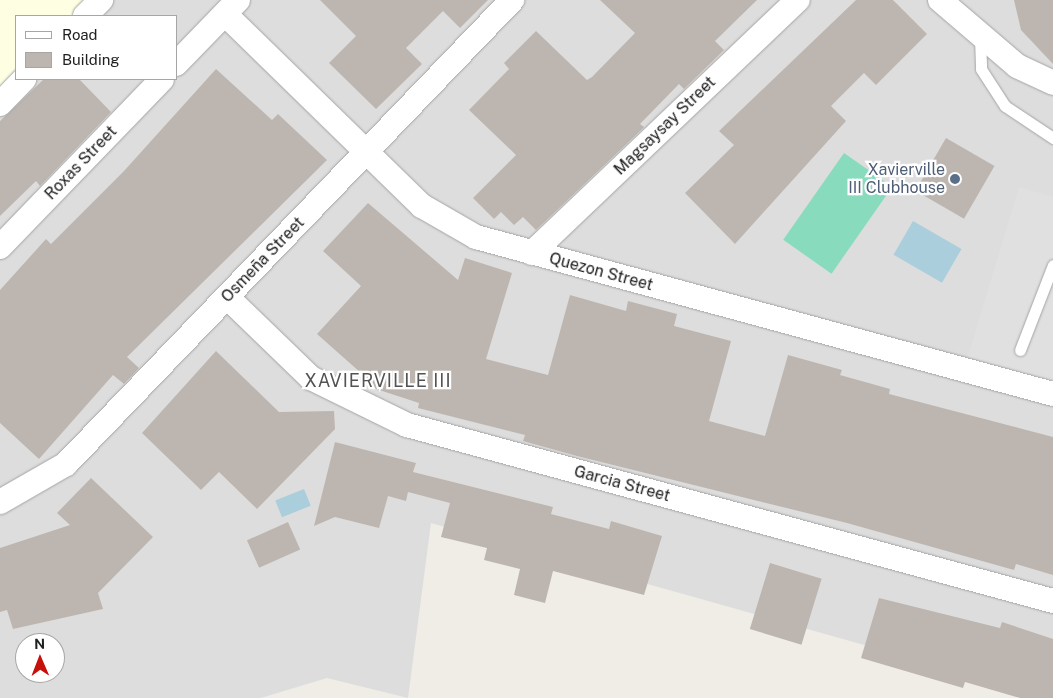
<!DOCTYPE html>
<html>
<head>
<meta charset="utf-8">
<style>
  body { margin:0 }
  #map { position:relative; width:1053px; height:698px; overflow:hidden; background:#f0ede7; font-family:"Public Sans",sans-serif }
  div>[style] { position:absolute }
  .residential>* { inset:0; background:#dedddd }
  .education>* { inset:0; background:#fdfee2 }
  .pitch>* { inset:0; background:#89dbbe; transform-origin:0 0 }
  .parking>* { inset:0; background:#e0e0e0 }
  .water>* { inset:0; background:#aacedb; transform-origin:0 0 }
  .building>* { inset:0; background:#bdb6b0; transform-origin:0 0 }
  .roads { filter:drop-shadow(0 0 1px #a4a4a4) drop-shadow(0 0 1px #a4a4a4) }
  .service>* { height:11px; margin:-5.5px; padding:0 5.5px; transform-origin:5.5px; border-radius:5.5px; background:#fff }
  .minor>* { height:24px; margin:-12px; padding:0 12px; transform-origin:12px; border-radius:12px; background:#fff }
  .dots>* { width:14px; height:14px; translate:-50% -50%; box-sizing:border-box; border:2px solid #fff; border-radius:50% }
  span { translate:-50% -50%; white-space:nowrap; text-align:center; line-height:1.15; -webkit-text-stroke:4.5px #fff; paint-order:stroke }
  .street-label { font-size:16px; color:#202020 }
  .service-label { font-size:16px; color:#4e5e75 }
  .right { translate:-100% -50%; text-align:right }
  .neighbourhood-label { font-size:18px; color:#535353; letter-spacing:1px }
  .legend { position:absolute; left:15px; top:15px; width:162px; height:65px; box-sizing:border-box; background:#fff; border:1px solid #a6a6a6; margin:0; padding:6px 9px; list-style:none; font-size:15px; color:#202020 }
  .legend li { display:flex; align-items:center; gap:10px; height:25px }
  .legend b { width:25px; border:1px solid #a6a6a6 }
  .north { position:absolute; left:15px; top:633px; width:50px; height:50px; box-sizing:border-box; background:#fff; border:1px solid #a6a6a6; border-radius:50%; rotate:359deg; font-size:14px; font-weight:700; line-height:20px; text-align:center; color:#202020 }
  .north::after { content:''; display:block; margin:auto; width:18px; height:22px; background:#c6110a; clip-path:polygon(50% 0,100% 100%,50% 72%,0 100%) }
</style>
</head>
<body>
<div id="map">
  <div class="residential">
    <i style="clip-path:polygon(evenodd,89px 0,1053px 0,1053px 698px,431px 523px,408px 698px,327px 678px,261px 698px,0 698px,0 92px,16px 79px,176px 79px,176px 16px,73px 16px,89px 0,25px 643px,55px 643px,55px 673px,25px 673px,25px 643px)"></i>
  </div>
  <div class="education">
    <i style="clip-path:polygon(0 0,112px 0,96px 16px,16px 16px,16px 79px,36px 79px,0 117px)"></i>
  </div>
  <div class="pitch">
    <i style="left:844px;top:153px;width:59px;height:106px;rotate:35deg"></i>
  </div>
  <div class="parking">
    <i style="clip-path:polygon(1019px 187px,1053px 197px,1053px 392px,965px 366px)"></i>
  </div>
  <div class="water">
    <i style="left:913px;top:221px;width:56px;height:39px;rotate:30deg"></i>
    <i style="left:304px;top:489px;width:18px;height:31px;rotate:68deg"></i>
  </div>
  <div class="building">
    <i style="clip-path:polygon(320px 0,488px 0,460px 28px,443px 11px,406px 48px,422px 64px,376px 109px,329px 63px,356px 36px)"></i>
    <i style="clip-path:polygon(600px 0,757px 0,715px 41px,724px 50px,684px 89px,679px 84px,640px 124px,644px 127px,639px 132px,536px 230px,523px 217px,514px 225px,501px 212px,494px 219px,473px 198px,516px 155px,469px 110px,509px 69px,504px 63px,536px 31px,587px 80px,592px 77px,635px 33px)"></i>
    <i style="clip-path:polygon(856px 0,893px 0,927px 34px,876px 85px,864px 73px,831px 106px,846px 121px,735px 244px,685px 193px,734px 145px,719px 131px)"></i>
    <i style="clip-path:polygon(1014px 0,1053px 0,1053px 64px,1021px 30px)"></i>
    <i style="clip-path:polygon(216px 69px,272px 120px,278px 114px,327px 160px,127px 357px,139px 368px,124px 384px,113px 375px,39px 459px,0 423px,0 290px,46px 239px,51px 244px,124px 171px)"></i>
    <i style="clip-path:polygon(44px 79px,79px 79px,111px 112px,40px 186px,36px 181px,0 216px,0 121px)"></i>
    <i style="left:946px;top:138px;width:56px;height:61px;rotate:30deg"></i>
    <i style="clip-path:polygon(368px 203px,458px 280px,465px 258px,512px 273px,486px 359px,548px 375px,570px 295px,626px 311px,628px 301px,677px 314px,674px 326px,731px 341px,709px 421px,765px 436px,788px 355px,842px 370px,840px 375px,890px 389px,889px 394px,1053px 437px,1053px 575px,1016px 564px,1014px 570px,847px 523px,577px 456px,523px 441px,525px 435px,418px 408px,419px 403px,367px 386px,370px 381px,317px 334px,361px 286px,323px 251px)"></i>
    <i style="clip-path:polygon(216px 351px,279px 412px,334px 411px,335px 429px,257px 509px,219px 472px,201px 490px,142px 433px)"></i>
    <i style="clip-path:polygon(335px 442px,416px 463px,413px 472px,553px 507px,551px 514px,609px 529px,611px 521px,662px 536px,644px 595px,553px 571px,545px 603px,514px 595px,520px 569px,484px 560px,487px 548px,441px 537px,450px 503px,408px 492px,406px 501px,388px 496px,379px 528px,335px 517px,314px 526px)"></i>
    <i style="clip-path:polygon(91px 478px,153px 537px,98px 593px,103px 609px,13px 629px,7px 610px,0 612px,0 548px,70px 525px,57px 513px)"></i>
    <i style="left:288px;top:522px;width:30px;height:45px;rotate:66deg"></i>
    <i style="left:770px;top:563px;width:54px;height:69px;rotate:17deg"></i>
    <i style="clip-path:polygon(879px 598px,1000px 628px,1002px 622px,1053px 639px,1053px 698px,1020px 698px,965px 682px,963px 688px,861px 658px)"></i>
  </div>
  <div class="roads">
    <div class="service">
      <i style="left:980px;top:37px;width:32px;rotate:88deg"></i>
      <i style="left:981px;top:69px;width:44px;rotate:57deg"></i>
      <i style="left:1005px;top:106px;width:58px;rotate:33.7deg"></i>
      <i style="left:1020px;top:350px;width:91px;rotate:-68.8deg"></i>
    </div>
    <div class="minor">
      <i style="left:940px;top:0;width:101px;rotate:40.6deg"></i>
      <i style="left:1017px;top:66px;width:40px;rotate:25deg"></i>
      <i style="left:225px;top:14px;width:275px;rotate:44.3deg"></i>
      <i style="left:422px;top:206px;width:62px;rotate:29.9deg"></i>
      <i style="left:476px;top:237px;width:598px;rotate:15.22deg"></i>
      <i style="left:85px;top:16px;width:23px;rotate:-45deg"></i>
      <i style="left:176px;top:64px;width:89px;rotate:-45.9deg"></i>
      <i style="left:0;top:104px;width:35px;rotate:-46deg"></i>
      <i style="left:0;top:247px;width:233px;rotate:-46deg"></i>
      <i style="left:532px;top:253px;width:367px;rotate:-43.6deg"></i>
      <i style="left:227px;top:297px;width:117px;rotate:44deg"></i>
      <i style="left:311px;top:378px;width:107px;rotate:26.1deg"></i>
      <i style="left:407px;top:425px;width:670px;rotate:15.24deg"></i>
      <i style="left:0;top:502px;width:76px;rotate:-29.9deg"></i>
      <i style="left:66px;top:464px;width:644px;rotate:-46.13deg"></i>
    </div>
  </div>
  <div class="dots">
    <i style="left:955px;top:179px;background:#5c6f8a"></i>
  </div>
  <div class="street-label">
    <span style="left:665px;top:126px;rotate:-44deg">Magsaysay Street</span>
    <span style="left:81px;top:163px;rotate:-46deg">Roxas Street</span>
    <span style="left:263px;top:260px;rotate:-46deg">Osmeña Street</span>
    <span style="left:601px;top:272px;rotate:15deg">Quezon Street</span>
    <span style="left:622px;top:484px;rotate:15deg">Garcia Street</span>
  </div>
  <div class="service-label">
    <span class="right" style="left:945px;top:179px">Xavierville<br>III Clubhouse</span>
  </div>
  <div class="neighbourhood-label">
    <span style="left:378px;top:381px">XAVIERVILLE III</span>
  </div>
  <ul class="legend">
  <li><b style="height:6px;background:#fff"></b>Road</li>
  <li><b style="height:14px;background:#bdb6b0"></b>Building</li>
  </ul>
  <div class="north">N</div>
</div>
</body>
</html>
